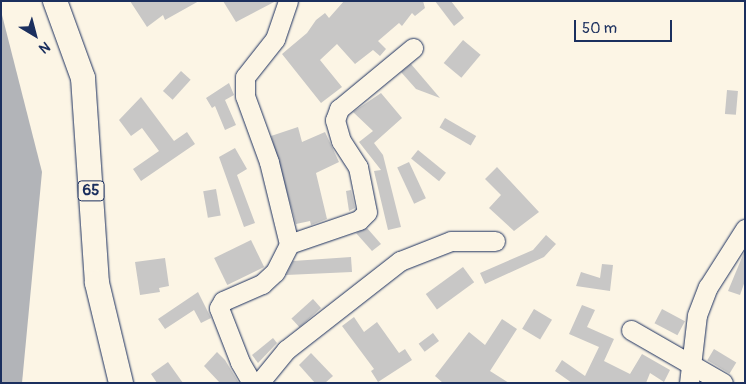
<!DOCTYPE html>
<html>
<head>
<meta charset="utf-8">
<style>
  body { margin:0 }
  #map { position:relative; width:746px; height:384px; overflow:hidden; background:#fcf5e5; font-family:Pangolin,sans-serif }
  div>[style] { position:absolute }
  .water>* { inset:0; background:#b2b4b8 }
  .building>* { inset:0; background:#c8c7c6; transform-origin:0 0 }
  .roads { filter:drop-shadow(0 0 1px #1b2f5e) drop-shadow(0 0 1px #1b2f5e) }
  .minor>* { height:19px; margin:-9.5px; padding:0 9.5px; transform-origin:9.5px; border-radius:9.5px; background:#fcf5e5 }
  .major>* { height:24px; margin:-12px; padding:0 12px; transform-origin:12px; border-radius:12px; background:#fcf5e5 }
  span { translate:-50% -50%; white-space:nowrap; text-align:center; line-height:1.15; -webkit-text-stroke:4.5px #fcf5e5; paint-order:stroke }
  .shield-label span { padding:1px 4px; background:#fcf5e5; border:1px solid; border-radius:4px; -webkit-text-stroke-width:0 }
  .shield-label { font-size:15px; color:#1b2f5e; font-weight:700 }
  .frame { position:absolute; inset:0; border:2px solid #1b2f5e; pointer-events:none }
  .north { position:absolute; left:10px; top:10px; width:50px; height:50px; -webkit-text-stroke:4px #fcf5e5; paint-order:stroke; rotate:143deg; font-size:14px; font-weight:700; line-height:20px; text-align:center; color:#1b2f5e }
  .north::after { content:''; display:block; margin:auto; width:18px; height:22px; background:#1b2f5e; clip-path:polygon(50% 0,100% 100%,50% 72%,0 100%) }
  .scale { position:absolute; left:574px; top:20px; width:98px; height:22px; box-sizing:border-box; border:2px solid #1b2f5e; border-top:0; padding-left:6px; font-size:15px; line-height:18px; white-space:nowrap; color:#1b2f5e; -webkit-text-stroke:4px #fcf5e5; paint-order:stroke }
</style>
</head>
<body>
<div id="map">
  <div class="water">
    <i style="clip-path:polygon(1px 11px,42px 172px,22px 383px,1px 383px)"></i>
  </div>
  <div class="building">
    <i style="clip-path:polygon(130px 1px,199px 1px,165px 20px,163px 15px,147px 27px)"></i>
    <i style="clip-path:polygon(223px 1px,276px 1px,236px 22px)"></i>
    <i style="clip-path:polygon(344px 1px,423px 1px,425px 8px,415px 16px,412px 13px,402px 26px,399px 23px,378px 41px,386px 49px,380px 56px,373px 50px,355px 64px,337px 44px,320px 60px,342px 87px,321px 103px,282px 54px,307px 33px,316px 20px,325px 13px,329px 18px)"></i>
    <i style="clip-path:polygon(435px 1px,451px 1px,464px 18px,454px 26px)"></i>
    <i style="left:463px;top:40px;width:23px;height:30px;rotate:40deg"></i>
    <i style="clip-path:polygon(411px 64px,440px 98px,416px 89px,401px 72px)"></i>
    <i style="left:181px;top:71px;width:13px;height:27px;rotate:42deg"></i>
    <i style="clip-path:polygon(229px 83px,234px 95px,225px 100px,236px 125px,225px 130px,215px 106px,212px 108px,206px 98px)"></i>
    <i style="left:727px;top:90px;width:11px;height:24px;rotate:5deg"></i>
    <i style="clip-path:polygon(381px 93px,402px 118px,374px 143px,383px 155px,401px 227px,388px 230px,374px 171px,381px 170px,359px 142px,373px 131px,353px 112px)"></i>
    <i style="clip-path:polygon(141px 97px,174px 141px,187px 132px,195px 144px,141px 181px,133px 169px,159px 151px,142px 128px,131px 136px,119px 120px)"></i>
    <i style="left:445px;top:118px;width:36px;height:11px;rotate:30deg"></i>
    <i style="clip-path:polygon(298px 127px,302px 142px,325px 132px,339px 162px,316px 173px,327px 219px,311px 225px,310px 221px,296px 224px,271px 136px)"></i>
    <i style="clip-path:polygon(235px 148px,247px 169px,237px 175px,255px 223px,244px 227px,219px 157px)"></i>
    <i style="left:418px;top:150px;width:36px;height:11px;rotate:39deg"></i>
    <i style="left:409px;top:162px;width:40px;height:13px;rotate:65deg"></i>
    <i style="clip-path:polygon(497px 167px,539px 212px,514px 231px,489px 208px,501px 195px,485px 179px)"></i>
    <i style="left:216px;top:189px;width:27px;height:13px;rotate:80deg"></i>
    <i style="clip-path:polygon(351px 190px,355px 208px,349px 211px,346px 191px)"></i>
    <i style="clip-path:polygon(367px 228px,381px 244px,372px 251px,356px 233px)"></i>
    <i style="clip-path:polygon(546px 235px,556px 244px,544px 257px,485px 284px,480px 273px,533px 250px)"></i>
    <i style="left:251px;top:240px;width:30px;height:41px;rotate:64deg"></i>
    <i style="clip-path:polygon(745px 250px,745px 281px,740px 295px,728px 291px)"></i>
    <i style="clip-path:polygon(351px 257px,352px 272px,286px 275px,293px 261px)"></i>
    <i style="clip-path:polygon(165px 258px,169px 286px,159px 288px,160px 292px,140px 295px,135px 262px)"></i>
    <i style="clip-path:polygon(602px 264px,613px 265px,610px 291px,576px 286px,581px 272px,600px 278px)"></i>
    <i style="left:463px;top:267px;width:19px;height:46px;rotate:54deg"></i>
    <i style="clip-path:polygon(198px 292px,211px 318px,201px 323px,194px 310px,165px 329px,158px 319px)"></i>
    <i style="left:313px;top:299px;width:12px;height:29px;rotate:48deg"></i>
    <i style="clip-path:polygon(582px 305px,595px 310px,587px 327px,614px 339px,604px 361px,630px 374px,642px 354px,670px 370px,664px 382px,650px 373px,646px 383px,572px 383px,555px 371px,562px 360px,585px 376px,599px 347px,569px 334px)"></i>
    <i style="left:534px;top:309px;width:21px;height:23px;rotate:31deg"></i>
    <i style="left:662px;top:309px;width:26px;height:16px;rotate:28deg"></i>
    <i style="clip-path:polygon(354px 317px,364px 332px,377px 322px,399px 353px,405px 349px,412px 360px,378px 382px,371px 371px,374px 369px,342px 326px)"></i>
    <i style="clip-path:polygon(502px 319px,517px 329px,490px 371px,509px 383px,443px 383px,435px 376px,469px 332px,485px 345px)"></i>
    <i style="left:433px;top:333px;width:10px;height:18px;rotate:53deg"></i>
    <i style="clip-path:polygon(273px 338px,277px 343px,258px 363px,252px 355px)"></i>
    <i style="left:714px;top:349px;width:26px;height:13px;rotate:31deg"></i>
    <i style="clip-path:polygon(217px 352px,225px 360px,239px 383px,220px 383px,204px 366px)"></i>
    <i style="clip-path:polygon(311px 353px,333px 376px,325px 383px,315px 383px,299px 365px)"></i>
    <i style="clip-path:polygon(168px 362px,183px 383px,157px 383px,151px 374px)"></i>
  </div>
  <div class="roads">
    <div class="minor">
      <i style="left:288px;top:1px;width:40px;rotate:108.9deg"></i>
      <i style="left:275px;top:39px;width:48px;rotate:128.3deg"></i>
      <i style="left:245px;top:77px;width:19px;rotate:90deg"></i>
      <i style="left:245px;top:96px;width:70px;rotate:70deg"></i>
      <i style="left:269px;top:162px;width:84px;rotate:76.3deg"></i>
      <i style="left:631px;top:330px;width:106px;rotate:29.9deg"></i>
      <i style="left:252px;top:383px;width:24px;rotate:-120deg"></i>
      <i style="left:240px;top:362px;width:58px;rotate:-111.3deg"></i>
      <i style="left:219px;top:308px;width:8px;rotate:-60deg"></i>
      <i style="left:223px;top:301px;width:43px;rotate:-23.6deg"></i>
      <i style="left:262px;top:284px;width:18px;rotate:-43deg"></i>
      <i style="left:275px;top:272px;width:31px;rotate:-63deg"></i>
      <i style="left:289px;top:244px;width:74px;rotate:-18.9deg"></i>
      <i style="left:359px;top:220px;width:11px;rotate:-45deg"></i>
      <i style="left:367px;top:212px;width:46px;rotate:-101.3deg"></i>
      <i style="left:358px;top:167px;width:31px;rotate:-123deg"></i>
      <i style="left:341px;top:141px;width:22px;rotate:-106deg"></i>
      <i style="left:335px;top:120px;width:12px;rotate:-70deg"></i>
      <i style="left:339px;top:109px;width:96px;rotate:-39.5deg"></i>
      <i style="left:259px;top:383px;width:43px;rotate:-50.7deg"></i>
      <i style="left:286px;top:350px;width:145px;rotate:-38deg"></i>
      <i style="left:400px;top:261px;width:55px;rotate:-21.4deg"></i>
      <i style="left:451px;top:241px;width:44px"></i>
      <i style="left:689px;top:383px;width:68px;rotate:-83.3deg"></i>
      <i style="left:697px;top:315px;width:30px;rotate:-69deg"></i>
      <i style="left:708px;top:287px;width:69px;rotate:-57.5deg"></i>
    </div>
    <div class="major">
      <i style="left:55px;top:1px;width:82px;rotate:70deg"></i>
      <i style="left:83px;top:78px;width:205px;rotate:86.1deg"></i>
      <i style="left:97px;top:283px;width:103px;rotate:76.5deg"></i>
    </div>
  </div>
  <div class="shield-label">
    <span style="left:91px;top:191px">65</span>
  </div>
  <div class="frame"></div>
  <div class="north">N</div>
  <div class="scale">50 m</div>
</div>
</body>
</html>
